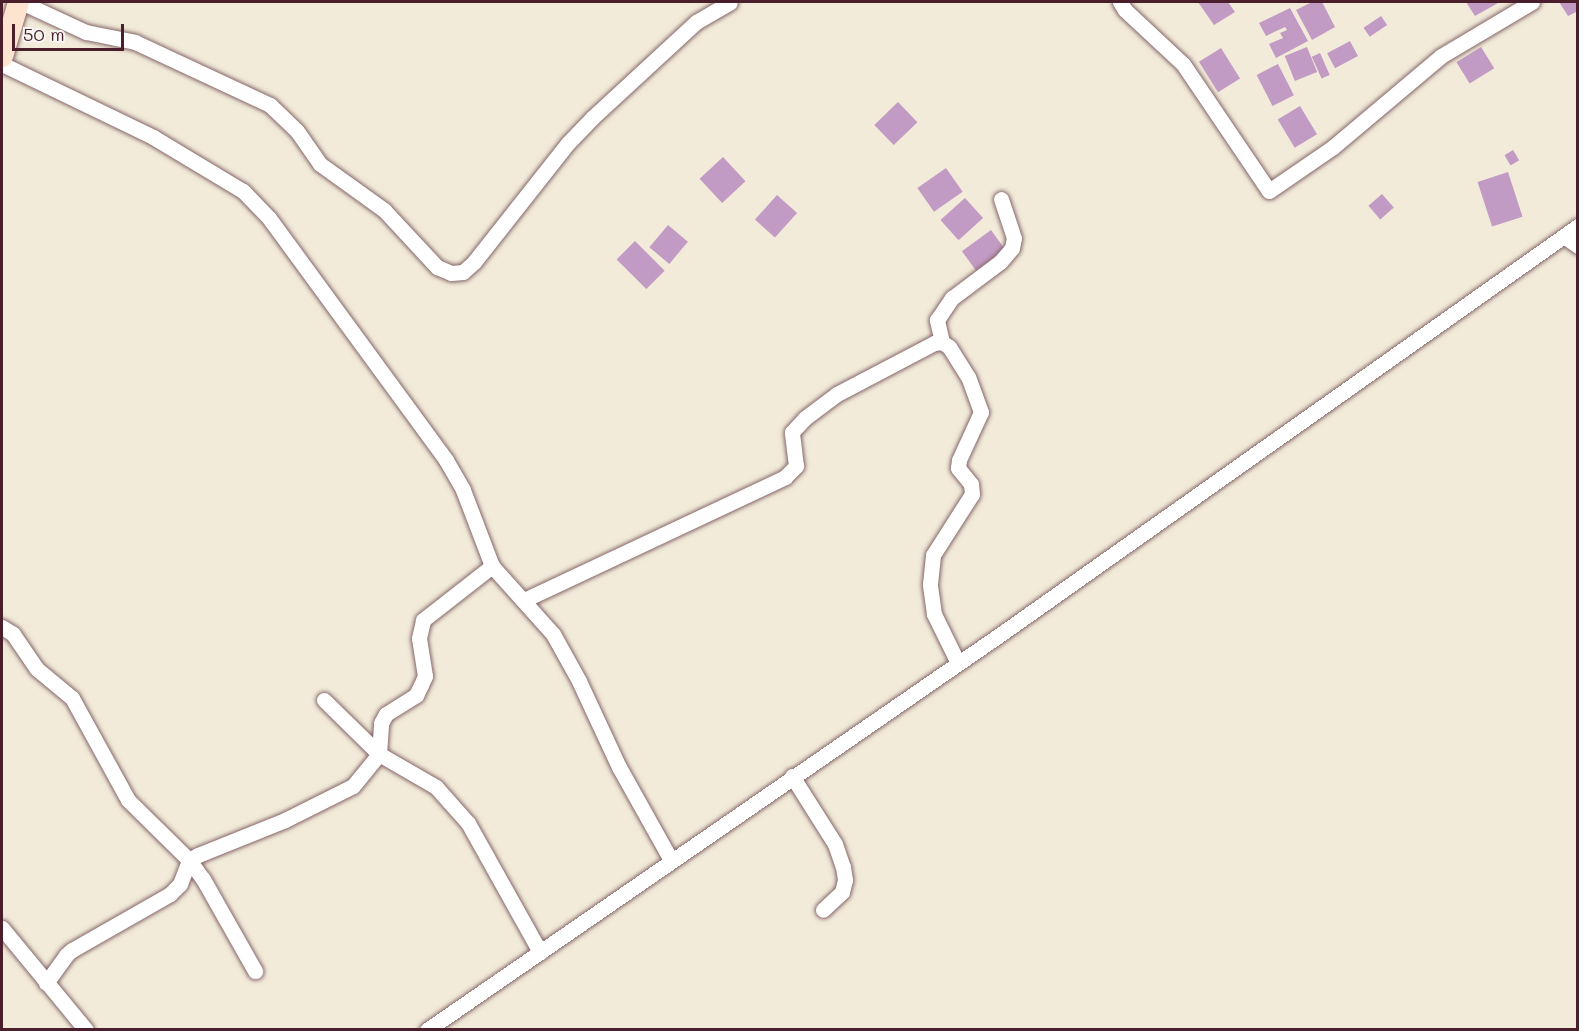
<!DOCTYPE html>
<html>
<head>
<meta charset="utf-8">
<style>
  body { margin:0 }
  #map { position:relative; width:1579px; height:1031px; overflow:hidden; background:#f2ebda; font-family:Mali,sans-serif }
  div>[style] { position:absolute }
  .building>* { inset:0; background:#c29bc4; transform-origin:0 0 }
  .roads { filter:drop-shadow(0 0 2px #856668) drop-shadow(0 0 2px #856668) }
  .minor>* { height:15px; margin:-7.5px; padding:0 7.5px; transform-origin:7.5px; border-radius:7.5px; background:#fff }
  .secondary>* { height:21px; margin:-10.5px; padding:0 10.5px; transform-origin:10.5px; border-radius:10.5px; background:#fde4d1 }
  span { translate:-50% -50%; white-space:nowrap; text-align:center; line-height:1.15; -webkit-text-stroke:6px #f6f6f2; paint-order:stroke }
  .frame { position:absolute; inset:0; border:3px solid #4a1f2b; pointer-events:none }
  .scale { position:absolute; left:12px; top:24px; width:112px; height:27px; box-sizing:border-box; border:3px solid #4a1f2b; border-top:0; padding-left:8px; font-size:18px; line-height:21px; white-space:nowrap; color:#4a1f2b; -webkit-text-stroke:4px #f6f6f2; paint-order:stroke }
</style>
</head>
<body>
<div id="map">
  <div class="building">
    <i style="clip-path:polygon(1198px 2px,1228px 2px,1235px 12px,1214px 25px)"></i>
    <i style="clip-path:polygon(1312px 2px,1322px 2px,1335px 27px,1312px 40px,1296px 10px)"></i>
    <i style="clip-path:polygon(1466px 2px,1497px 2px,1498px 3px,1475px 16px)"></i>
    <i style="clip-path:polygon(1559px 2px,1578px 2px,1578px 11px,1568px 16px)"></i>
    <i style="clip-path:polygon(1290px 8px,1308px 41px,1276px 58px,1269px 44px,1283px 38px,1280px 33px,1287px 30px,1285px 27px,1266px 36px,1259px 23px)"></i>
    <i style="left:1381px;top:16px;width:11px;height:21px;rotate:56deg"></i>
    <i style="left:1350px;top:41px;width:17px;height:26px;rotate:62deg"></i>
    <i style="left:1307px;top:47px;width:27px;height:24px;rotate:68deg"></i>
    <i style="left:1481px;top:47px;width:25px;height:29px;rotate:58deg"></i>
    <i style="left:1221px;top:48px;width:36px;height:26px;rotate:58deg"></i>
    <i style="left:1320px;top:53px;width:24px;height:9px;rotate:66deg"></i>
    <i style="left:1278px;top:64px;width:35px;height:24px;rotate:63deg"></i>
    <i style="left:898px;top:102px;width:28px;height:33px;rotate:46deg"></i>
    <i style="left:1300px;top:106px;width:33px;height:26px;rotate:59deg"></i>
    <i style="left:1513px;top:150px;width:12px;height:10px;rotate:59deg"></i>
    <i style="left:723px;top:157px;width:33px;height:32px;rotate:47deg"></i>
    <i style="left:946px;top:168px;width:29px;height:35px;rotate:55deg"></i>
    <i style="left:1508px;top:172px;width:47px;height:32px;rotate:72deg"></i>
    <i style="left:1382px;top:194px;width:18px;height:18px;rotate:49deg"></i>
    <i style="left:777px;top:195px;width:27px;height:33px;rotate:42deg"></i>
    <i style="left:965px;top:198px;width:27px;height:33px;rotate:48deg"></i>
    <i style="left:668px;top:225px;width:26px;height:29px;rotate:40deg"></i>
    <i style="left:991px;top:230px;width:24px;height:36px;rotate:54deg"></i>
    <i style="left:635px;top:241px;width:42px;height:26px;rotate:45deg"></i>
  </div>
  <div class="roads">
    <div class="minor">
      <i style="left:21px;top:2px;width:72px;rotate:24.8deg"></i>
      <i style="left:86px;top:32px;width:50px;rotate:11.5deg"></i>
      <i style="left:135px;top:42px;width:149px;rotate:25deg"></i>
      <i style="left:270px;top:105px;width:37px;rotate:44deg"></i>
      <i style="left:297px;top:131px;width:40px;rotate:55.1deg"></i>
      <i style="left:320px;top:164px;width:79px;rotate:35.7deg"></i>
      <i style="left:384px;top:210px;width:78px;rotate:47.1deg"></i>
      <i style="left:437px;top:267px;width:15px;rotate:23deg"></i>
      <i style="left:451px;top:273px;width:12px;rotate:-5deg"></i>
      <i style="left:463px;top:272px;width:15px;rotate:-42deg"></i>
      <i style="left:474px;top:262px;width:152px;rotate:-51.7deg"></i>
      <i style="left:568px;top:143px;width:35px;rotate:-46deg"></i>
      <i style="left:592px;top:118px;width:142px;rotate:-42.7deg"></i>
      <i style="left:696px;top:22px;width:39px;rotate:-30deg"></i>
      <i style="left:1120px;top:2px;width:9px;rotate:58deg"></i>
      <i style="left:1125px;top:10px;width:79px;rotate:43deg"></i>
      <i style="left:1183px;top:64px;width:153px;rotate:55.9deg"></i>
      <i style="left:1269px;top:191px;width:78px;rotate:-34.5deg"></i>
      <i style="left:1333px;top:147px;width:141px;rotate:-40.1deg"></i>
      <i style="left:1441px;top:56px;width:106px;rotate:-30.7deg"></i>
      <i style="left:2px;top:64px;width:168px;rotate:25.8deg"></i>
      <i style="left:153px;top:137px;width:105px;rotate:31deg"></i>
      <i style="left:243px;top:191px;width:37px;rotate:46deg"></i>
      <i style="left:269px;top:218px;width:300px;rotate:53.8deg"></i>
      <i style="left:446px;top:460px;width:34px;rotate:60deg"></i>
      <i style="left:463px;top:490px;width:81px;rotate:69.1deg"></i>
      <i style="left:492px;top:566px;width:91px;rotate:48.1deg"></i>
      <i style="left:553px;top:634px;width:54px;rotate:61deg"></i>
      <i style="left:579px;top:681px;width:95px;rotate:65.1deg"></i>
      <i style="left:619px;top:767px;width:107px;rotate:60.8deg"></i>
      <i style="left:1565px;top:237px;width:16px;rotate:35deg"></i>
      <i style="left:524px;top:600px;width:289px;rotate:-25.2deg"></i>
      <i style="left:785px;top:477px;width:16px;rotate:-45deg"></i>
      <i style="left:796px;top:466px;width:34px;rotate:-97deg"></i>
      <i style="left:792px;top:432px;width:19px;rotate:-47deg"></i>
      <i style="left:805px;top:418px;width:40px;rotate:-37deg"></i>
      <i style="left:837px;top:394px;width:110px;rotate:-27.7deg"></i>
      <i style="left:934px;top:343px;width:8px;rotate:-7deg"></i>
      <i style="left:2px;top:627px;width:13px;rotate:32deg"></i>
      <i style="left:13px;top:634px;width:42px;rotate:55.6deg"></i>
      <i style="left:37px;top:669px;width:45px;rotate:39.6deg"></i>
      <i style="left:72px;top:698px;width:116px;rotate:61.2deg"></i>
      <i style="left:128px;top:800px;width:86px;rotate:44.5deg"></i>
      <i style="left:189px;top:860px;width:24px;rotate:54deg"></i>
      <i style="left:203px;top:879px;width:106px;rotate:60.5deg"></i>
      <i style="left:958px;top:663px;width:55px;rotate:-116.1deg"></i>
      <i style="left:934px;top:614px;width:30px;rotate:-98deg"></i>
      <i style="left:930px;top:584px;width:29px;rotate:-84deg"></i>
      <i style="left:933px;top:555px;width:72px;rotate:-57.4deg"></i>
      <i style="left:972px;top:494px;width:10px;rotate:-96deg"></i>
      <i style="left:971px;top:484px;width:21px;rotate:-129deg"></i>
      <i style="left:958px;top:468px;width:8px;rotate:-83deg"></i>
      <i style="left:959px;top:460px;width:53px;rotate:-65.4deg"></i>
      <i style="left:981px;top:412px;width:37px;rotate:-110deg"></i>
      <i style="left:968px;top:377px;width:36px;rotate:-122deg"></i>
      <i style="left:949px;top:347px;width:9px;rotate:-144deg"></i>
      <i style="left:942px;top:342px;width:23px;rotate:-103deg"></i>
      <i style="left:937px;top:320px;width:27px;rotate:-56deg"></i>
      <i style="left:952px;top:298px;width:60px;rotate:-36.9deg"></i>
      <i style="left:1000px;top:262px;width:18px;rotate:-49deg"></i>
      <i style="left:1012px;top:248px;width:10px;rotate:-79deg"></i>
      <i style="left:1014px;top:238px;width:41px;rotate:-108.4deg"></i>
      <i style="left:324px;top:700px;width:77px;rotate:44.5deg"></i>
      <i style="left:379px;top:754px;width:66px;rotate:30.1deg"></i>
      <i style="left:436px;top:787px;width:48px;rotate:48.4deg"></i>
      <i style="left:468px;top:823px;width:148px;rotate:60.8deg"></i>
      <i style="left:792px;top:776px;width:80px;rotate:57.7deg"></i>
      <i style="left:835px;top:844px;width:24px;rotate:71deg"></i>
      <i style="left:843px;top:867px;width:13px;rotate:81deg"></i>
      <i style="left:845px;top:880px;width:12px;rotate:104deg"></i>
      <i style="left:842px;top:892px;width:26px;rotate:137deg"></i>
      <i style="left:2px;top:928px;width:132px;rotate:50.5deg"></i>
      <i style="left:46px;top:983px;width:34px;rotate:-54deg"></i>
      <i style="left:66px;top:955px;width:8px;rotate:-40deg"></i>
      <i style="left:72px;top:950px;width:113px;rotate:-29.7deg"></i>
      <i style="left:170px;top:894px;width:14px;rotate:-45deg"></i>
      <i style="left:180px;top:884px;width:26px;rotate:-69deg"></i>
      <i style="left:189px;top:860px;width:10px;rotate:-29deg"></i>
      <i style="left:198px;top:855px;width:94px;rotate:-21.9deg"></i>
      <i style="left:285px;top:820px;width:76px;rotate:-26.6deg"></i>
      <i style="left:353px;top:786px;width:41px;rotate:-50.9deg"></i>
      <i style="left:379px;top:754px;width:31px;rotate:-86deg"></i>
      <i style="left:381px;top:723px;width:10px;rotate:-61deg"></i>
      <i style="left:386px;top:714px;width:36px;rotate:-32deg"></i>
      <i style="left:416px;top:695px;width:11px;rotate:-63deg"></i>
      <i style="left:421px;top:685px;width:10px;rotate:-66deg"></i>
      <i style="left:425px;top:676px;width:38px;rotate:-99deg"></i>
      <i style="left:419px;top:638px;width:18px;rotate:-77deg"></i>
      <i style="left:423px;top:620px;width:88px;rotate:-38deg"></i>
      <i style="left:427px;top:1030px;width:694px;rotate:-34.61deg"></i>
      <i style="left:998px;top:636px;width:710px;rotate:-35.26deg"></i>
    </div>
    <div class="secondary">
      <i style="left:2px;top:56px;width:56px;rotate:-73.5deg"></i>
    </div>
  </div>
  <div class="frame"></div>
  <div class="scale">50 m</div>
</div>
</body>
</html>
